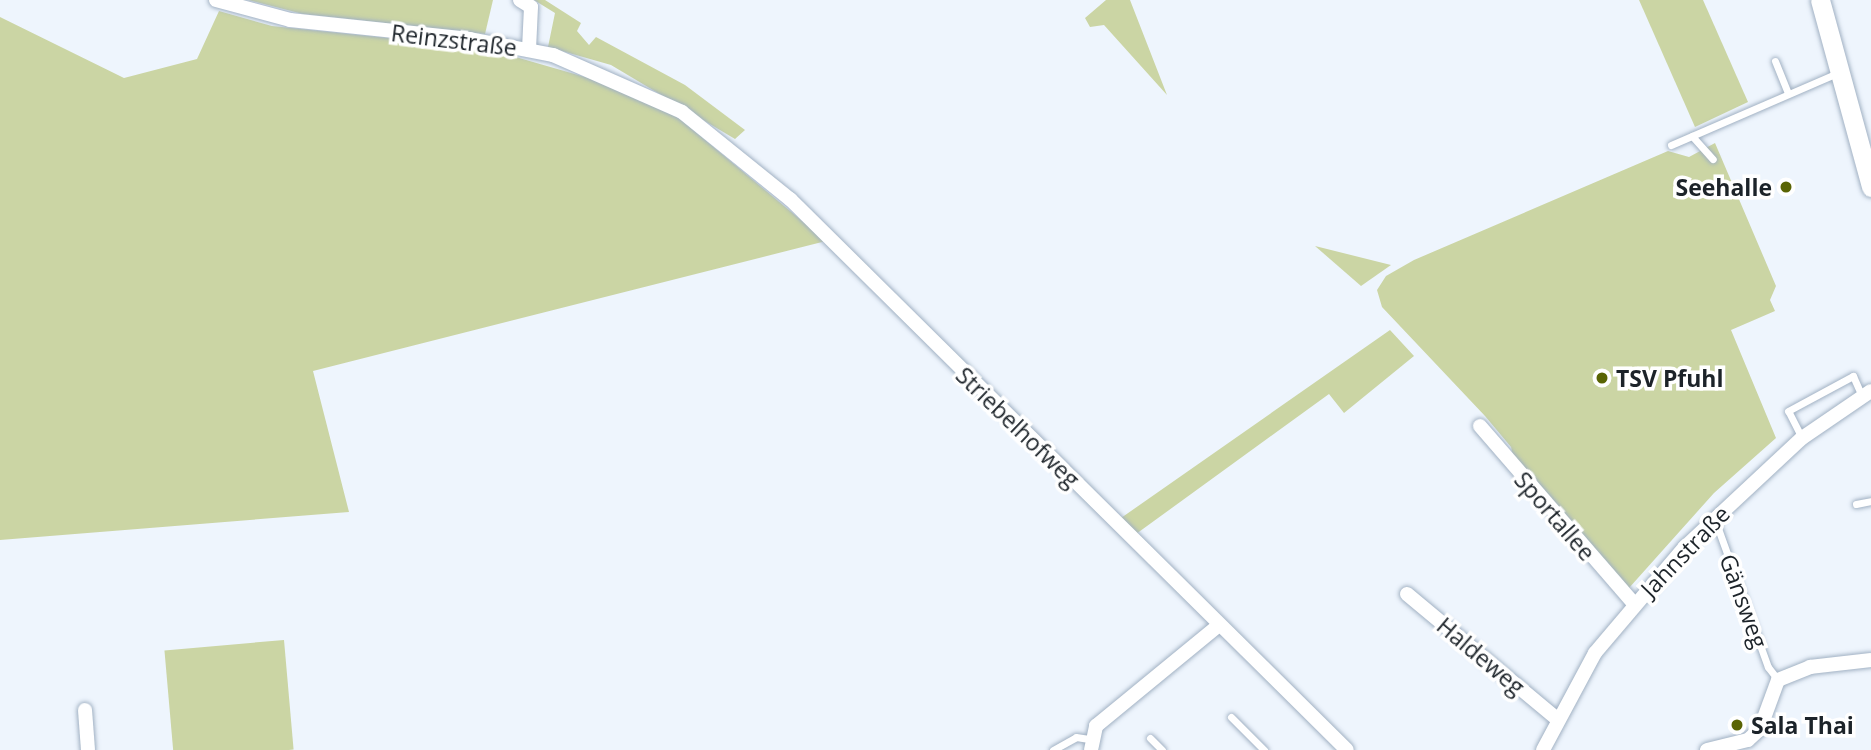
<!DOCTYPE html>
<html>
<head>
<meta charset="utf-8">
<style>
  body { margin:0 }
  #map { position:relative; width:1871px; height:750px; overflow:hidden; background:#eef5fd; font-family:"Open Sans",sans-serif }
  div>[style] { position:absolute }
  .green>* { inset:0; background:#cbd5a4; transform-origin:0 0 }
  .roads { filter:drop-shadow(0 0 2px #a1b1c3) drop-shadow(0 0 2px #a1b1c3) }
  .lane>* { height:7px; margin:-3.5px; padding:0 3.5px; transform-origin:3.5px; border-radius:3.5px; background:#fff }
  .street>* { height:14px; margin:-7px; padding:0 7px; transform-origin:7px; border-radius:7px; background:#fff }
  .secondary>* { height:19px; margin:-9.5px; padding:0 9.5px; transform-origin:9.5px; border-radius:9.5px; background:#fff }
  .dots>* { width:19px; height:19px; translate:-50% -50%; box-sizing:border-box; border:4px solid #fff; border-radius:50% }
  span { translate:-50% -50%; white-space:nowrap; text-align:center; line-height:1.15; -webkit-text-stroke:7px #fff; paint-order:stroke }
  .street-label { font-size:23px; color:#1c2329 }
  .poi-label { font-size:23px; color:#1c2329; font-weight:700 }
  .right { translate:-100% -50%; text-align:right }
  .left { translate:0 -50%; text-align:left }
</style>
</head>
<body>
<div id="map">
  <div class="green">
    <i style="clip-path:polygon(248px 0,493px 0,485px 34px,303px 14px)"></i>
    <i style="clip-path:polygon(534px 0,545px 0,581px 23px,577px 31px,589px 45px,596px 37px,685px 85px,745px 130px,735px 139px,611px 65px,548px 47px,555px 13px)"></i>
    <i style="clip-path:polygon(1106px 0,1130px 0,1167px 95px,1104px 25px,1090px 27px,1085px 18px)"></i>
    <i style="clip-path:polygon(1639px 0,1703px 0,1748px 102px,1695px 127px)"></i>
    <i style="clip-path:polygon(219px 11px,272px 26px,485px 48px,616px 86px,680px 119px,826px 241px,313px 371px,349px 512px,0 540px,0 17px,124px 78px,197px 59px)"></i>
    <i style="clip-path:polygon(1715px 143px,1776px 286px,1770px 300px,1775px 311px,1731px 330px,1776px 438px,1714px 493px,1629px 588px,1515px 464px,1511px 447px,1485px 416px,1382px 307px,1377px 290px,1386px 276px,1414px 260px,1668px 151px,1689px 157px)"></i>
    <i style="clip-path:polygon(1315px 246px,1391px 265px,1361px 286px)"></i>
    <i style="clip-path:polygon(1390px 330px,1414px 356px,1344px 413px,1329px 394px,1136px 534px,1121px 518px)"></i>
    <i style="left:284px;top:640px;width:110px;height:120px;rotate:85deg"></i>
  </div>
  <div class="roads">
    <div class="lane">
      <i style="left:1775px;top:61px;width:35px;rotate:68deg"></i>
      <i style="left:1692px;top:136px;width:31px;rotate:48deg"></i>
      <i style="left:1671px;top:145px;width:181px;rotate:-23.4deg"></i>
      <i style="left:1802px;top:438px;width:30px;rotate:-117deg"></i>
      <i style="left:1788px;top:411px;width:74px;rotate:-28.3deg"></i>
      <i style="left:1853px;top:376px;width:22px;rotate:66deg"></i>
      <i style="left:1856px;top:504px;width:15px;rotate:-11deg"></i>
      <i style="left:1715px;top:520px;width:156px;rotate:70.2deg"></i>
      <i style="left:1768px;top:667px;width:16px;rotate:52deg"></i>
      <i style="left:1231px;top:717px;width:47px;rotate:45deg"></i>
      <i style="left:1150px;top:738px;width:17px;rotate:45deg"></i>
      <i style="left:1053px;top:750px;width:26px;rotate:-29deg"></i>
      <i style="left:1076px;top:737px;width:13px;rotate:9deg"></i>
    </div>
    <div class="street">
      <i style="left:216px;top:0;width:77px;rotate:15.1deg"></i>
      <i style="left:290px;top:20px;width:181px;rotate:6deg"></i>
      <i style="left:470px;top:39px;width:85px;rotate:10.9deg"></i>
      <i style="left:553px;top:55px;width:141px;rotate:23.8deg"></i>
      <i style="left:682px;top:112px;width:139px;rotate:38.9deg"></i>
      <i style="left:790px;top:199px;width:783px;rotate:44.69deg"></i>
      <i style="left:520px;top:0;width:13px;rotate:32deg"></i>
      <i style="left:531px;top:7px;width:42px;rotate:92.7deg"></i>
      <i style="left:1480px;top:426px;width:235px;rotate:49.1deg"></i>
      <i style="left:1407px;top:594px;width:194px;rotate:39.8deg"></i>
      <i style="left:85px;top:710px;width:40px;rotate:85.7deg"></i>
      <i style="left:1091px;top:750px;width:25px;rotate:-78deg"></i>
      <i style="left:1096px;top:726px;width:159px;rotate:-39.4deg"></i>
      <i style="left:1543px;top:750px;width:110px;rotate:-61.8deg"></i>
      <i style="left:1595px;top:653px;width:139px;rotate:-49.7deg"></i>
      <i style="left:1685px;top:547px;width:160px;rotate:-43deg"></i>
      <i style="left:1802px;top:438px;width:83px;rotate:-34.3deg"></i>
      <i style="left:1707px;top:750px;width:42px;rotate:-13.7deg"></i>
      <i style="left:1748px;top:740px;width:16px;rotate:-43deg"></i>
      <i style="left:1760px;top:729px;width:52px;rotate:-69.8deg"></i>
      <i style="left:1778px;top:680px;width:35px;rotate:-22deg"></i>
      <i style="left:1810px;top:667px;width:61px;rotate:-6.5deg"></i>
    </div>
    <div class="secondary">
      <i style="left:1820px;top:0;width:194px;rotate:74.7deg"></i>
    </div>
  </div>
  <div class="dots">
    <i style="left:1786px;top:187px;background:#596404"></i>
    <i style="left:1602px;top:378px;background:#596404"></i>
    <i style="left:1737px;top:725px;background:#596404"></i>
  </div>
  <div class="street-label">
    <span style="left:454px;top:40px;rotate:7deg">Reinzstraße</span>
    <span style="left:1018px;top:427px;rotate:44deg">Striebelhofweg</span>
    <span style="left:1555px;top:516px;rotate:49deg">Sportallee</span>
    <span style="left:1685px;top:551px;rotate:-46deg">Jahnstraße</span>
    <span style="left:1744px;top:601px;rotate:70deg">Gänsweg</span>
    <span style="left:1481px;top:656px;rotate:40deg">Haldeweg</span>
  </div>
  <div class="poi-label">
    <span class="right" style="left:1772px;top:187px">Seehalle</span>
    <span class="left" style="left:1616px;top:378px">TSV Pfuhl</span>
    <span class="left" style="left:1751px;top:725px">Sala Thai</span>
  </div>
</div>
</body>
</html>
